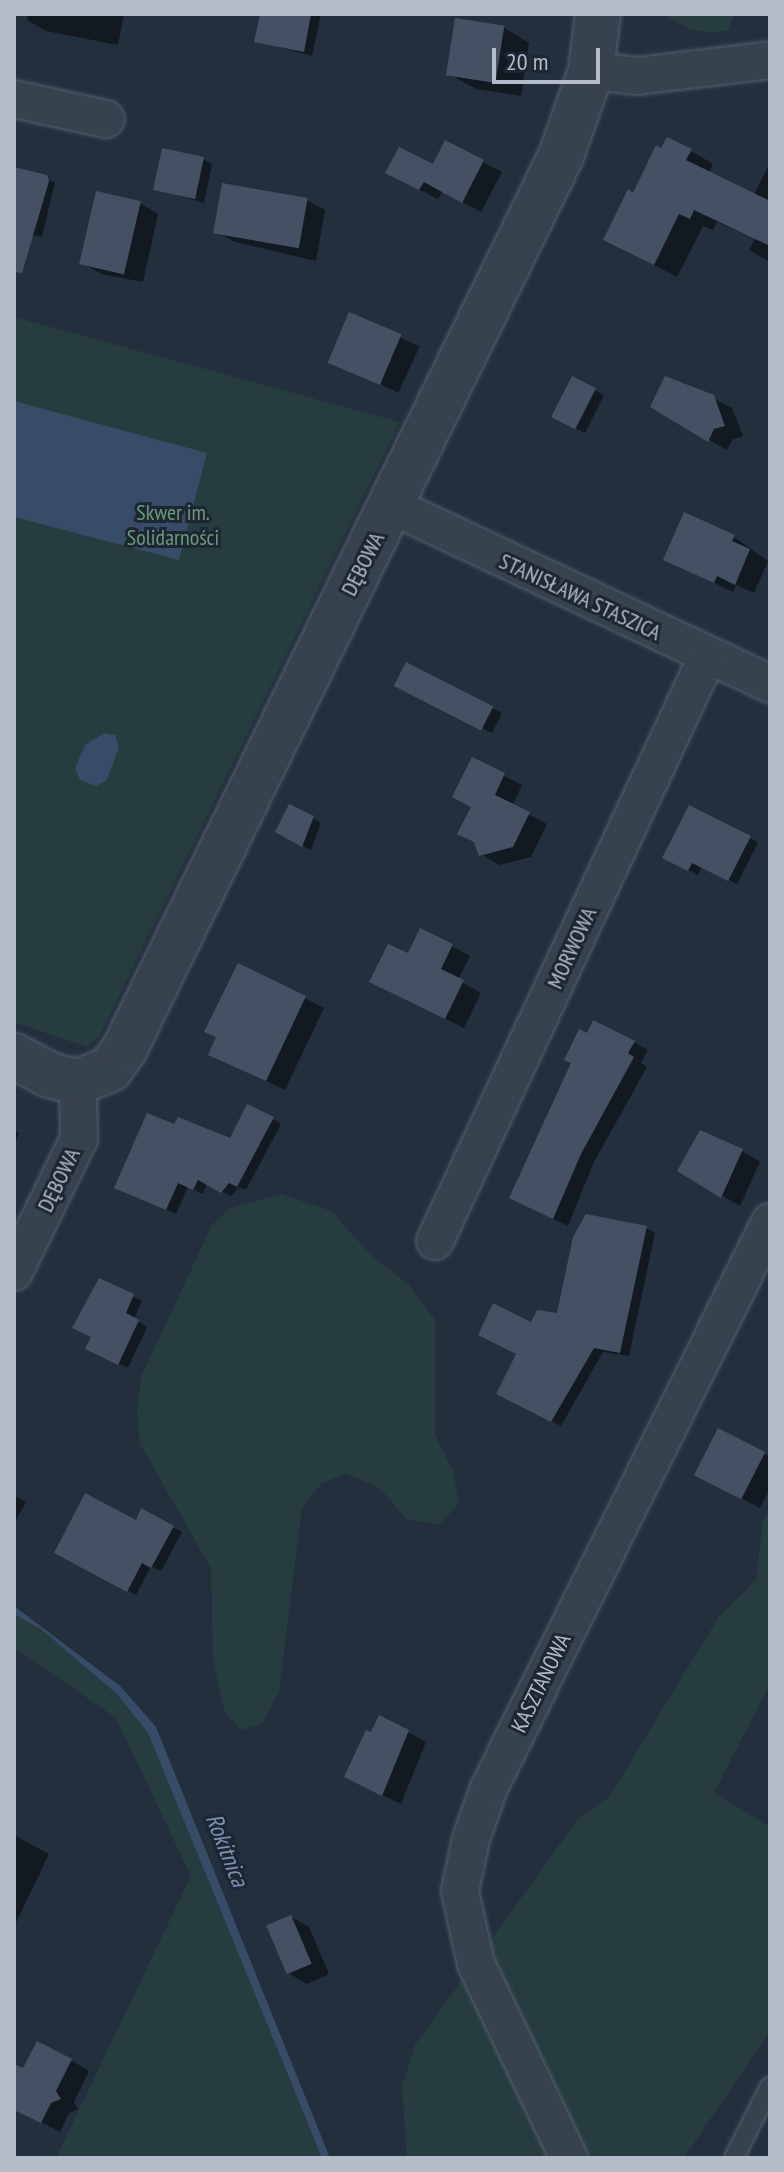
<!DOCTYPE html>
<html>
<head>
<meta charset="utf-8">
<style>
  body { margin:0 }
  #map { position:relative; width:784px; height:2172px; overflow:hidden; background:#242f3e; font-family:"PT Sans Narrow",sans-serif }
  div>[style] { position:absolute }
  .green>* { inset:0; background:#263c3f }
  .water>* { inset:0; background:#394c67 }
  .shadow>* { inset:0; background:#0007; transform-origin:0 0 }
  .building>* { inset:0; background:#455162; transform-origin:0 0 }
  .roads { filter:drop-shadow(0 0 2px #565f6c) drop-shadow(0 0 2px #565f6c) }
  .service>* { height:18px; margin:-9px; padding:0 9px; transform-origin:9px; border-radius:9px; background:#38414e }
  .minor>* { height:36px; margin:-18px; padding:0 18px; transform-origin:18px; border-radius:18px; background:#38414e }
  .tertiary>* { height:44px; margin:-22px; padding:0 22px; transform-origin:22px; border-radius:22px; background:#38414e }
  span { translate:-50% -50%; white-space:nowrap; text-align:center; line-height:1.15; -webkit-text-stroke:6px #1d2633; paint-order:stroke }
  .park-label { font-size:22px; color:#6b9a76 }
  .street-label { font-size:22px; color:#b4bcc9 }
  .water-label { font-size:24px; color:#7c92b1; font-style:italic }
  .frame { position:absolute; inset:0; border:16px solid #b4bcc9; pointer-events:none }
  .scale { position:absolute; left:492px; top:48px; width:108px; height:36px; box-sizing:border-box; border:4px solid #b4bcc9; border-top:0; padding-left:10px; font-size:24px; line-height:28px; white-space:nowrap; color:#b4bcc9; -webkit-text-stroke:6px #1d2633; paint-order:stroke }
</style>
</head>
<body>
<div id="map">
  <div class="green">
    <i style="clip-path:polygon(663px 14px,734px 14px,728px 31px,709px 32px,691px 30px)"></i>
    <i style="clip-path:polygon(14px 317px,400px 422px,100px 1035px,87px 1047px,14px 1022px)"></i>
    <i style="clip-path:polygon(281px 1194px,331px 1211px,373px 1257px,409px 1285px,435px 1320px,435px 1435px,453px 1471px,459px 1503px,439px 1525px,406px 1519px,381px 1489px,346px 1473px,321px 1484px,302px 1508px,279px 1692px,262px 1724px,240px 1730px,225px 1712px,213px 1661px,211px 1568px,140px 1444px,137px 1411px,141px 1377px,212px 1225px,229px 1209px)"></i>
    <i style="clip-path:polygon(770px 1507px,770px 1683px,714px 1793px,770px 1827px,770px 2031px,684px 2158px,407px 2158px,402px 2086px,415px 2045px,578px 1819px,609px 1797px,720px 1615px,756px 1580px,763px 1520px)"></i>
    <i style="clip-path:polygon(14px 1614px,42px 1630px,118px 1695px,148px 1733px,322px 2158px,56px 2158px,191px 1876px,116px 1718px,14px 1647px)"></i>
  </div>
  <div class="water">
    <i style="clip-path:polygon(14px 401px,207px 453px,179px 560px,14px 517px)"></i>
    <i style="clip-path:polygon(104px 733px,115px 735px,119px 747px,107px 780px,96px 786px,80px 780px,75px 768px,85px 745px)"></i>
    <i style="clip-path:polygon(14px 1606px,120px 1686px,156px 1727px,330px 2158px,322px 2158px,148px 1733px,118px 1695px,42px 1630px,14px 1614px)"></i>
  </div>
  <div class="shadow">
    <i style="clip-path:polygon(28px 14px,124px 14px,118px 45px,46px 31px,27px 20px)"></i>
    <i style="clip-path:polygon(252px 14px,321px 14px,312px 56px,256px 41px,262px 16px)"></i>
    <i style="clip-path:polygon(503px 27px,529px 43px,521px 96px,476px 89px,449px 74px)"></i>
    <i style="clip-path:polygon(446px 143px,502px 172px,481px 212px,443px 191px,438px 199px,406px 183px,434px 167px)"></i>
    <i style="clip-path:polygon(691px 151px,713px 164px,709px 173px,754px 195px,770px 162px,770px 262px,749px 250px,755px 239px,717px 222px,713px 230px,703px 226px,677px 277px,606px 240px,634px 195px)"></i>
    <i style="clip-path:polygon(203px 159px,212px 164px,204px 203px,156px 189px)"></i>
    <i style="clip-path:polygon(14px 169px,55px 182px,42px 237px,14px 231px)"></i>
    <i style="clip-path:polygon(307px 200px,325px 210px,316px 261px,235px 242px,217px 232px)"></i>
    <i style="clip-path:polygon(140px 203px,158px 214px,143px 282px,101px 274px,83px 263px)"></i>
    <i style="left:350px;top:314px;width:77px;height:51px;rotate:25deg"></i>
    <i style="clip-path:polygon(573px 378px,604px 395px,585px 433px,562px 422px)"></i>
    <i style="clip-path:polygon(684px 383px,732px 408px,743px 436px,733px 439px,727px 450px,652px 407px)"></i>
    <i style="clip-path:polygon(685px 515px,734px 537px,768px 561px,754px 593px,736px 585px,733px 592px,665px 559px)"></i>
    <i style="clip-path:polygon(405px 690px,493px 708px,502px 713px,492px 733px)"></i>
    <i style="clip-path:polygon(473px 760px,522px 785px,512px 806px,547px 824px,531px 857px,499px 865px,481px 854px,473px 807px)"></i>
    <i style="clip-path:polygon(313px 818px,321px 823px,311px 850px,277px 832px)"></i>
    <i style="clip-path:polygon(750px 838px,758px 843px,737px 884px,702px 866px,698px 875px,665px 857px)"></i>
    <i style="clip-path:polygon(452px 946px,470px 956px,458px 980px,481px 993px,464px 1028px,390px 992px,409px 956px)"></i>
    <i style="clip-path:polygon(239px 965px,324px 1008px,285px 1090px,211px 1054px)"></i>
    <i style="clip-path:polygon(634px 1042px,648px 1050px,641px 1063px,647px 1067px,594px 1162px,568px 1226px,525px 1205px)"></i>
    <i style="clip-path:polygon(273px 1119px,281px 1124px,246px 1190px,239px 1187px,231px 1196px,207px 1183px,203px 1194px,188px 1187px,176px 1214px,125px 1192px,175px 1127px,231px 1141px)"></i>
    <i style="clip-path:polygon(14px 1130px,19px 1133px,14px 1146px)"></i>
    <i style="clip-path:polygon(742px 1151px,760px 1162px,740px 1206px,680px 1171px)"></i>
    <i style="clip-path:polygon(646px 1228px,655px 1233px,629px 1356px,603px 1352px,561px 1426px,507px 1399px,532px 1325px,558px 1316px)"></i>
    <i style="clip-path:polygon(100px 1281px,142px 1301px,134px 1319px,147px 1327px,128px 1368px,96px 1353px)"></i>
    <i style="clip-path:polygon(718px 1431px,770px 1457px,770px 1489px,760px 1508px,715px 1485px)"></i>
    <i style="clip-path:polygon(14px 1495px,26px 1502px,14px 1524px)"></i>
    <i style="clip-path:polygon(142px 1511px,182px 1532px,161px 1571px,151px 1566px,136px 1595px,57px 1552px,137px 1522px)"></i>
    <i style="clip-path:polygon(408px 1732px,426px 1742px,401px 1804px,365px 1787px,372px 1735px)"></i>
    <i style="clip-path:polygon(14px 1835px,49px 1854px,14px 1927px)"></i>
    <i style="clip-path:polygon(291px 1917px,309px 1927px,329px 1974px,307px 1984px,288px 1973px)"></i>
    <i style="clip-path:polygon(71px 2060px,89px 2071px,74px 2102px,78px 2109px,69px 2113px,60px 2132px,14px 2108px,14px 2066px,24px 2071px)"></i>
  </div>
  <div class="building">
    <i style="clip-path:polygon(260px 14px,311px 14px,304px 52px,254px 42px)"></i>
    <i style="left:455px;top:18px;width:50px;height:58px;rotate:9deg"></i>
    <i style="clip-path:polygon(667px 137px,692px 149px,686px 160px,770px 201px,770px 246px,694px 210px,690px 219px,679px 214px,654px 265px,603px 240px,628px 189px,633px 193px,656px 145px,661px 148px)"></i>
    <i style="clip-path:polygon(445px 140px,484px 160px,462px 203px,424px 182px,419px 190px,385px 173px,399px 147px,433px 164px)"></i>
    <i style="left:162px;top:148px;width:43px;height:43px;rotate:12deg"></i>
    <i style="clip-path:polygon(14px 167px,47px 175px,49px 181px,22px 273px,14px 272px)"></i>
    <i style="left:222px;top:183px;width:87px;height:51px;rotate:10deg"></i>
    <i style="left:96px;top:191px;width:46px;height:75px;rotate:13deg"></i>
    <i style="left:349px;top:312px;width:57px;height:55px;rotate:23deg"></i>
    <i style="left:572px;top:376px;width:27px;height:46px;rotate:27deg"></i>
    <i style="clip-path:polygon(665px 376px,714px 395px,725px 426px,714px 429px,708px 442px,650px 407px)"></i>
    <i style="clip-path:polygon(684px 512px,735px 535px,732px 541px,750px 549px,735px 585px,717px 576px,714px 583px,663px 560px)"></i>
    <i style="left:406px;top:662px;width:98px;height:27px;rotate:27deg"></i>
    <i style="clip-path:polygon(472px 757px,505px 773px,495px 795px,530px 812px,513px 847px,479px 856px,474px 842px,457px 834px,471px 807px,452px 797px)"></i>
    <i style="clip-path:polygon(289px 804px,314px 816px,302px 847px,275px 832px)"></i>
    <i style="clip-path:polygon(689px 805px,751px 836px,728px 881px,692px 863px,688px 871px,662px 858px)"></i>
    <i style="clip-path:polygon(420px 928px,453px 944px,441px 969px,464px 980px,445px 1019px,369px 982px,388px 944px,408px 953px)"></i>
    <i style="clip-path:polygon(238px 963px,306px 996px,266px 1081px,208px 1055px,216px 1037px,204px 1032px)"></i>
    <i style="clip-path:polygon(593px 1020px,635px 1041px,628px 1053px,634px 1057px,581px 1154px,553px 1219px,509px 1198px,571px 1063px,564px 1060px,579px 1029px,587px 1033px)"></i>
    <i style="clip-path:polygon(247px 1104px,274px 1117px,237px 1187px,229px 1183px,221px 1193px,198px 1180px,193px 1190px,178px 1183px,166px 1210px,114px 1188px,147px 1113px,174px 1124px,178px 1117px,230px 1138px)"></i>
    <i style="clip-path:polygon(700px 1130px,743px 1149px,721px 1198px,677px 1171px)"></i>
    <i style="clip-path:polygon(586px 1214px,647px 1226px,620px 1353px,594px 1348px,551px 1422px,496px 1394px,516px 1354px,478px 1335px,493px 1303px,531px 1322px,537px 1310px,557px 1313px,573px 1237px)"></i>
    <i style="clip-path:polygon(99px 1278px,134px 1294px,126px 1313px,139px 1320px,118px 1365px,85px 1349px,91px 1337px,72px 1328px)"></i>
    <i style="left:718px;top:1428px;width:53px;height:53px;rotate:27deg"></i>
    <i style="clip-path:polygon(85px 1493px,136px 1520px,141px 1508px,174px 1526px,151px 1568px,142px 1563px,127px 1592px,54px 1553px)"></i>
    <i style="clip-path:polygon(379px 1715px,409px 1730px,382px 1796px,344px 1777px,366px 1730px,371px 1732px)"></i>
    <i style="left:291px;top:1915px;width:53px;height:27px;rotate:67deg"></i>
    <i style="clip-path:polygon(37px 2041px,72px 2059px,56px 2091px,61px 2099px,51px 2103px,41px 2123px,14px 2110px,14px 2064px,23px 2068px)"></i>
  </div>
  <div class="roads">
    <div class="service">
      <i style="left:734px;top:2158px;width:80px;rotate:-63.4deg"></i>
    </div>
    <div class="minor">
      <i style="left:591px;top:71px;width:47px;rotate:6.1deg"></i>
      <i style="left:638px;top:76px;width:133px;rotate:-6.9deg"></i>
      <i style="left:14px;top:99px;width:94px;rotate:12.3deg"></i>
      <i style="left:392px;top:506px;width:418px;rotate:25.2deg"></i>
      <i style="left:435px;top:1241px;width:646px;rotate:-65.02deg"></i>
      <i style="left:14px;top:1272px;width:148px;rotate:-64deg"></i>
      <i style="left:79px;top:1139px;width:57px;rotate:-91deg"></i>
      <i style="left:569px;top:2158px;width:215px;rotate:-115.6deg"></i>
      <i style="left:476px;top:1964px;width:75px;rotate:-102.4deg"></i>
      <i style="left:460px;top:1891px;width:53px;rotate:-78.1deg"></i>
      <i style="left:471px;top:1839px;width:54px;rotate:-70.6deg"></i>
      <i style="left:489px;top:1788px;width:632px;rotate:-63.6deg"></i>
    </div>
    <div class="tertiary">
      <i style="left:14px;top:1056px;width:40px;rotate:28deg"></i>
      <i style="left:49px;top:1075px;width:30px;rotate:14deg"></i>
      <i style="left:78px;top:1082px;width:35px;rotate:-22deg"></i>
      <i style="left:110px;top:1069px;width:26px;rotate:-54deg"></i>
      <i style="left:125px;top:1048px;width:993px;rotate:-63.95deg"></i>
      <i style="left:561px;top:156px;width:90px;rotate:-70.6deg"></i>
      <i style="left:591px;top:71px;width:57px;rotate:-83deg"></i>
    </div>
  </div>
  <div class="park-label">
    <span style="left:173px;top:525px">Skwer im.<br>Solidarności</span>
  </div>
  <div class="street-label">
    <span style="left:363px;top:564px;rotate:-63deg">DĘBOWA</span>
    <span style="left:580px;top:597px;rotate:25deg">STANISŁAWA STASZICA</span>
    <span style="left:572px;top:948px;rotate:-65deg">MORWOWA</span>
    <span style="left:59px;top:1180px;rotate:-64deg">DĘBOWA</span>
    <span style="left:541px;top:1683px;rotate:-64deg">KASZTANOWA</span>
  </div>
  <div class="water-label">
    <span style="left:227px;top:1850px;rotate:68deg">Rokitnica</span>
  </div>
  <div class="frame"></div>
  <div class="scale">20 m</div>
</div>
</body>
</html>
